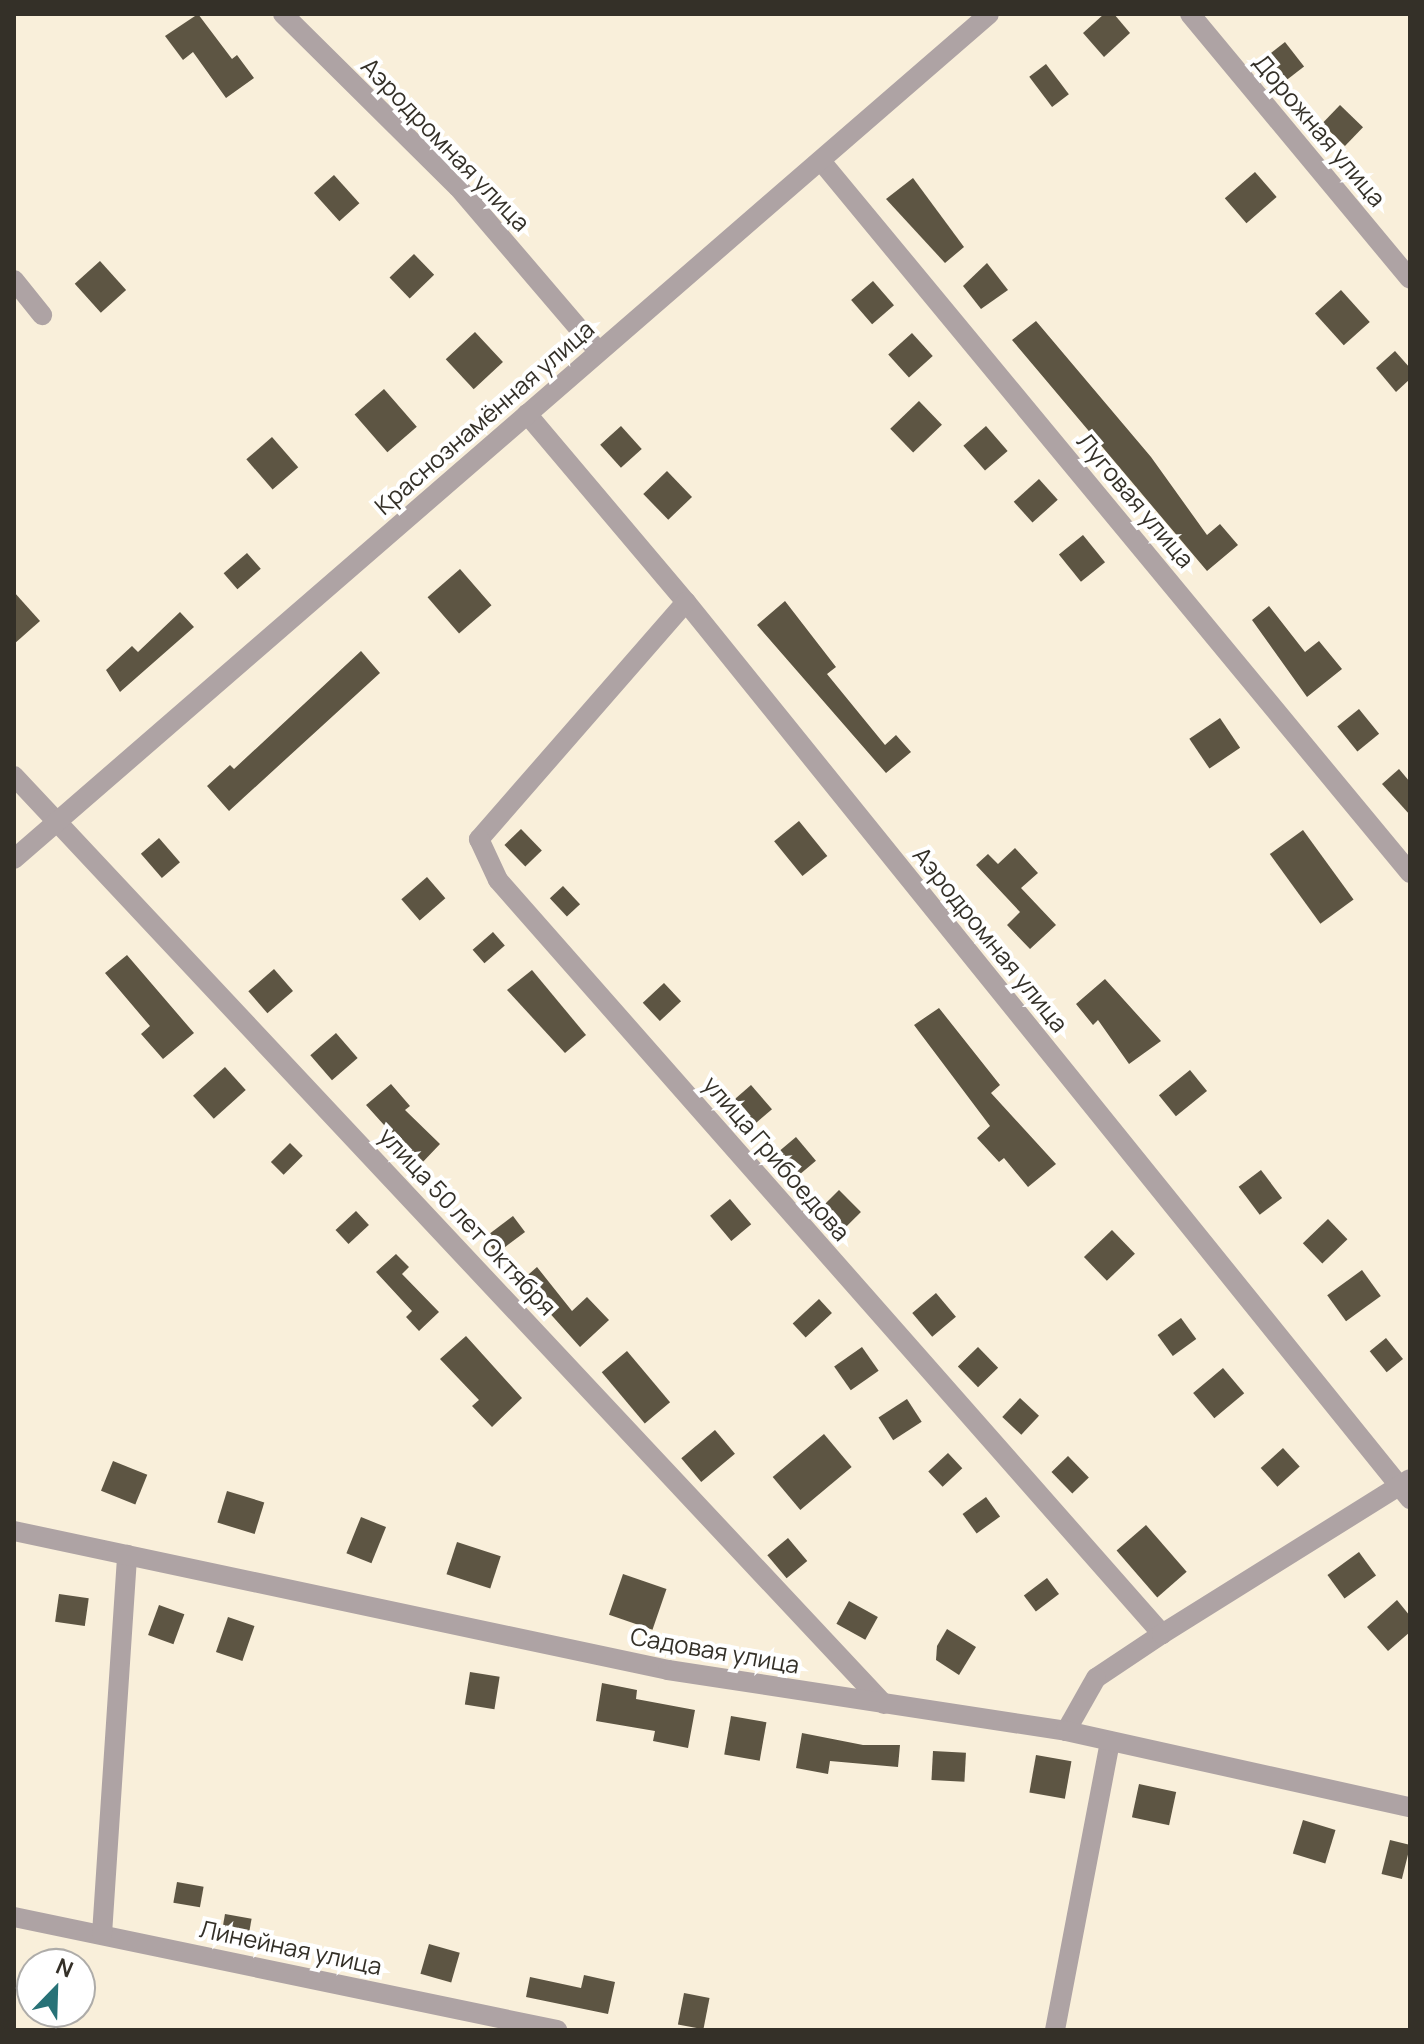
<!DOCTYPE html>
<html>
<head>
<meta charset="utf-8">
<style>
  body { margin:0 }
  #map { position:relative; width:1424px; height:2044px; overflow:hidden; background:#f9efda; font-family:Manrope,sans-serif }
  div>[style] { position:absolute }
  .building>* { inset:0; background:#5d5543; transform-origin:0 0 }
  .minor>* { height:20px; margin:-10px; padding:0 10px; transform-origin:10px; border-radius:10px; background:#aea3a4 }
  .tertiary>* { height:20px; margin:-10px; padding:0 10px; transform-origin:10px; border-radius:10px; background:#aea3a4 }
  span { translate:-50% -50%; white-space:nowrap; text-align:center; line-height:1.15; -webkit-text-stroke:8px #fff; paint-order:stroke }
  .street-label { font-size:24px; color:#343028 }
  .frame { position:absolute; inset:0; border:16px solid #343028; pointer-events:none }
  .north { position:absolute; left:16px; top:1948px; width:80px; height:80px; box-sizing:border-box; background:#fff; border:2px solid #aeaca9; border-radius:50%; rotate:23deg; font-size:22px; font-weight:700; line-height:32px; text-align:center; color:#343028 }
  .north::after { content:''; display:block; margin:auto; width:28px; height:36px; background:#287277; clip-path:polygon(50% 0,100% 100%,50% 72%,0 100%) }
</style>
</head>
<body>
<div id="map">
  <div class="building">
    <i style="clip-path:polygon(198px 14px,232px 59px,237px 55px,254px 78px,226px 98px,193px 52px,183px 60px,165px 36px)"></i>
    <i style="clip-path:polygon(1104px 14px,1114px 14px,1130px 33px,1104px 57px,1083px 33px)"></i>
    <i style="left:1285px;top:42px;width:31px;height:23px;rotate:52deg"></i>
    <i style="left:1046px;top:64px;width:38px;height:21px;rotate:53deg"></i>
    <i style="left:1340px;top:105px;width:32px;height:26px;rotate:44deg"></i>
    <i style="left:1255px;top:172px;width:33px;height:40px;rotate:49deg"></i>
    <i style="left:334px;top:175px;width:38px;height:27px;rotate:48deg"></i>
    <i style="clip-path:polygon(913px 178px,964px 247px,945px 263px,886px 199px)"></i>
    <i style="left:414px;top:254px;width:29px;height:34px;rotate:46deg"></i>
    <i style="left:100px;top:261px;width:39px;height:34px;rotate:48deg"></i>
    <i style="clip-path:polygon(987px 263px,1008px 290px,981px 309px,963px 286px)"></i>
    <i style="left:873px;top:281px;width:32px;height:29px;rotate:49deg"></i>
    <i style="left:1341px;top:290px;width:43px;height:35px;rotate:48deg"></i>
    <i style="clip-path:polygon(1036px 321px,1151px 457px,1207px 535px,1220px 524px,1238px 545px,1207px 571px,1012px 340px)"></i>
    <i style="left:475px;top:332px;width:41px;height:40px;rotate:47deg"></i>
    <i style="left:912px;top:333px;width:31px;height:32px;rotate:48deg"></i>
    <i style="clip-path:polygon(1395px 351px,1410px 368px,1410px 379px,1396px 392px,1376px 368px)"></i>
    <i style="left:384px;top:389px;width:50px;height:39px;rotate:49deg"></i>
    <i style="left:919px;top:401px;width:33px;height:40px;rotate:46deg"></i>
    <i style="left:621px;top:426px;width:31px;height:28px;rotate:48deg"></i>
    <i style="left:986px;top:426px;width:33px;height:30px;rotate:49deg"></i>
    <i style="left:272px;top:437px;width:40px;height:34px;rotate:49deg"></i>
    <i style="left:667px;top:471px;width:36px;height:33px;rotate:46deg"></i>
    <i style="left:1039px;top:479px;width:28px;height:34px;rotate:48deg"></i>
    <i style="left:1083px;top:535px;width:35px;height:31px;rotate:51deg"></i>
    <i style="left:247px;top:553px;width:21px;height:31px;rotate:49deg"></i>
    <i style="left:460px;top:569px;width:48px;height:43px;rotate:49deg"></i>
    <i style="clip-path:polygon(14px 592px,40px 621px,14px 644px)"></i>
    <i style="clip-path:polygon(785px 601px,836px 667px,827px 674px,885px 745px,896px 735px,911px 752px,886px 773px,757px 625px)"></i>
    <i style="clip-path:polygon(1269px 606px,1305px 652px,1319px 641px,1342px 669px,1307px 697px,1252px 620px)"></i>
    <i style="clip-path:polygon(180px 612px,194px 627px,120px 692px,106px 670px,132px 646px,138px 652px)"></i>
    <i style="clip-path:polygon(361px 651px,380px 673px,229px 811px,207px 786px,230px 765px,234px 769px)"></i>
    <i style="left:1359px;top:709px;width:32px;height:28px;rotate:51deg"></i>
    <i style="left:1220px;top:718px;width:36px;height:37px;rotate:56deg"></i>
    <i style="clip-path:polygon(1399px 769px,1410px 782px,1410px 815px,1382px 784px)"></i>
    <i style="left:799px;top:821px;width:45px;height:32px;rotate:51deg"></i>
    <i style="left:521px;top:829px;width:30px;height:23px;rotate:46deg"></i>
    <i style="left:1303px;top:830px;width:86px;height:41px;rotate:54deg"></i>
    <i style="left:159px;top:838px;width:32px;height:24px;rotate:49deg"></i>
    <i style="clip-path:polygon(1015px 848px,1038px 873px,1021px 888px,1056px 925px,1030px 949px,1007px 925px,1020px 912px,976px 865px,988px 854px,998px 864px)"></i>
    <i style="left:427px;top:877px;width:28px;height:34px;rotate:49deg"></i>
    <i style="left:563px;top:886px;width:25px;height:18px;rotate:47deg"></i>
    <i style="left:493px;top:932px;width:18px;height:27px;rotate:49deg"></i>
    <i style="clip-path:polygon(127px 955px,194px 1033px,163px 1059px,141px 1034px,150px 1026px,105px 973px)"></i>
    <i style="left:274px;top:969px;width:29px;height:34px;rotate:49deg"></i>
    <i style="clip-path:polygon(532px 970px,586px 1035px,565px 1053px,507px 990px)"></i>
    <i style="clip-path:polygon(1105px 979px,1161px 1041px,1129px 1064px,1098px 1020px,1093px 1025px,1076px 1004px)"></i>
    <i style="left:664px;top:983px;width:25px;height:29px;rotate:47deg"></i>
    <i style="clip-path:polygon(939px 1008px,1000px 1085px,991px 1093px,1056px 1164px,1028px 1187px,1004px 1158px,999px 1162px,977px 1138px,990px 1126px,914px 1025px)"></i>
    <i style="left:336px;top:1033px;width:33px;height:34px;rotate:49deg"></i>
    <i style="left:225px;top:1067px;width:31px;height:43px;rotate:48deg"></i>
    <i style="left:1190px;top:1070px;width:27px;height:40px;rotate:51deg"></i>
    <i style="clip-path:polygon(391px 1084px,410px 1106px,405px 1110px,440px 1144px,420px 1165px,366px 1105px)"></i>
    <i style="left:751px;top:1085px;width:32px;height:30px;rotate:49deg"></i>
    <i style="left:796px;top:1137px;width:31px;height:31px;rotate:50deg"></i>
    <i style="left:290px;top:1143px;width:18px;height:27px;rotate:45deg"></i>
    <i style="left:1261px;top:1170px;width:35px;height:28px;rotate:53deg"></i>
    <i style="left:839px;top:1190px;width:31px;height:28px;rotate:45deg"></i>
    <i style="left:730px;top:1199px;width:33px;height:26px;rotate:50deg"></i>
    <i style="left:356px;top:1211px;width:19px;height:28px;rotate:47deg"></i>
    <i style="left:513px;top:1216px;width:20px;height:36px;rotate:53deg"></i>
    <i style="left:1328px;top:1219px;width:28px;height:35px;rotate:46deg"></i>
    <i style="left:1112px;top:1230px;width:33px;height:39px;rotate:46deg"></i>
    <i style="clip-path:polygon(396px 1254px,409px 1267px,402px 1274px,439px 1312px,419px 1331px,406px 1317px,412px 1311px,376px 1272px)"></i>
    <i style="clip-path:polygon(537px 1267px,572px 1311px,587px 1297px,609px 1320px,580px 1347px,521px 1281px)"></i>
    <i style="left:1362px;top:1270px;width:32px;height:43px;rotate:54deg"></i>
    <i style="left:936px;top:1293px;width:31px;height:31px;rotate:50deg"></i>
    <i style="left:819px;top:1299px;width:19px;height:36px;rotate:47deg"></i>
    <i style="left:1181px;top:1318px;width:26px;height:29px;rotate:54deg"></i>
    <i style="clip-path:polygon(466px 1336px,522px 1398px,492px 1427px,472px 1406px,479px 1400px,440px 1359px)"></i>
    <i style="left:1386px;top:1338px;width:27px;height:21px;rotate:51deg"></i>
    <i style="left:862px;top:1347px;width:29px;height:34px;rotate:55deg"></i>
    <i style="left:978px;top:1347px;width:29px;height:28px;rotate:46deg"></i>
    <i style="left:627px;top:1351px;width:67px;height:33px;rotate:50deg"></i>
    <i style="left:1223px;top:1368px;width:33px;height:39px;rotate:50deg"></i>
    <i style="left:1020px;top:1398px;width:26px;height:26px;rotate:43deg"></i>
    <i style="left:907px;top:1399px;width:27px;height:34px;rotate:57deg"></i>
    <i style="left:715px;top:1430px;width:31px;height:44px;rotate:50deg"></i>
    <i style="left:824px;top:1434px;width:43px;height:67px;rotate:50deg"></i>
    <i style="left:1283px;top:1448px;width:25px;height:30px;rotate:48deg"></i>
    <i style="left:948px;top:1453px;width:21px;height:27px;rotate:47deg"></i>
    <i style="left:1068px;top:1456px;width:30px;height:23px;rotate:46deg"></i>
    <i style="left:113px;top:1461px;width:37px;height:32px;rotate:22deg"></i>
    <i style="left:227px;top:1491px;width:39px;height:33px;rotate:17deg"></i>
    <i style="left:986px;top:1497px;width:24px;height:29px;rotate:54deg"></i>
    <i style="left:361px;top:1517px;width:27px;height:39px;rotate:22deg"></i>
    <i style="left:1146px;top:1525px;width:62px;height:39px;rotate:49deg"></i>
    <i style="left:788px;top:1538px;width:30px;height:27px;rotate:50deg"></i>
    <i style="left:457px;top:1542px;width:46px;height:34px;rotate:18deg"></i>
    <i style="left:1359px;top:1552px;width:29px;height:39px;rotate:54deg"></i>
    <i style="left:623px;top:1574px;width:46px;height:43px;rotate:19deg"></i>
    <i style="left:1047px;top:1578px;width:20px;height:29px;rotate:53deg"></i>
    <i style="left:59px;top:1594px;width:30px;height:28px;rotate:8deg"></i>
    <i style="clip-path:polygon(1397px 1600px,1410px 1616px,1410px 1632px,1388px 1651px,1367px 1627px)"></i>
    <i style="left:849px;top:1601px;width:33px;height:26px;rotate:29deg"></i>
    <i style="left:159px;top:1605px;width:27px;height:32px;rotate:20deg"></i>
    <i style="left:228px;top:1617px;width:28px;height:37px;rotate:19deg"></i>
    <i style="clip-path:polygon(947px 1629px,976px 1647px,959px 1675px,936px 1660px,937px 1646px)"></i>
    <i style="left:470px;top:1672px;width:30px;height:33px;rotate:9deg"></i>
    <i style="clip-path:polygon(602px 1683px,637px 1690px,636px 1699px,695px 1710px,688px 1748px,653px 1741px,655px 1731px,596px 1721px)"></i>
    <i style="left:731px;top:1716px;width:36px;height:39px;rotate:10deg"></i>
    <i style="clip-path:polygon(802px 1733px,863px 1745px,900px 1745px,898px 1767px,830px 1761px,828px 1774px,796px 1768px)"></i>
    <i style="left:933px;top:1751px;width:33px;height:29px;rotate:3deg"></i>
    <i style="left:1036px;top:1755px;width:36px;height:38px;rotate:10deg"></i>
    <i style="left:1139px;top:1784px;width:38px;height:34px;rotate:12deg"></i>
    <i style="left:1303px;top:1820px;width:34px;height:35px;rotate:17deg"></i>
    <i style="left:1390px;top:1840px;width:21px;height:35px;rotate:14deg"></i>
    <i style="left:177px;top:1882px;width:27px;height:21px;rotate:10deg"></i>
    <i style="left:225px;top:1914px;width:27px;height:21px;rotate:10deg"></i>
    <i style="left:429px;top:1944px;width:32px;height:31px;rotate:16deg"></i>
    <i style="clip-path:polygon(584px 1975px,615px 1982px,608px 2014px,526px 1997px,530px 1977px,581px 1988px)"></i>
    <i style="left:684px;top:1993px;width:26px;height:32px;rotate:11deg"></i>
  </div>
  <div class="minor">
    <i style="left:283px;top:14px;width:246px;rotate:44.7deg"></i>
    <i style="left:458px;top:187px;width:216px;rotate:49.5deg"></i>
    <i style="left:1190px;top:14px;width:344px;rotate:50.3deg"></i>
    <i style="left:821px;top:161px;width:924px;rotate:50.4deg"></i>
    <i style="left:14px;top:280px;width:45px;rotate:51.3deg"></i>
    <i style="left:527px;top:414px;width:246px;rotate:49.8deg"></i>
    <i style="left:686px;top:602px;width:1153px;rotate:51.09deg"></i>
    <i style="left:686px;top:602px;width:315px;rotate:131.1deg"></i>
    <i style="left:479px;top:839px;width:45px;rotate:65.1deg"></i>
    <i style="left:498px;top:880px;width:1005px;rotate:48.63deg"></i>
    <i style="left:1162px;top:1634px;width:79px;rotate:146.3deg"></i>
    <i style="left:1096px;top:1678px;width:61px;rotate:119.5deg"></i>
    <i style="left:14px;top:776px;width:1272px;rotate:46.85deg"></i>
    <i style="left:14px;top:859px;width:1290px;rotate:-40.91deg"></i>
    <i style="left:1162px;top:1634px;width:292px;rotate:-32deg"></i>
    <i style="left:14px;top:1917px;width:555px;rotate:11.76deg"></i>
    <i style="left:102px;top:1934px;width:380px;rotate:-86.2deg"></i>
    <i style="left:1055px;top:2030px;width:294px;rotate:-79.2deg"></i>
  </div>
  <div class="tertiary">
    <i style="left:14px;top:1531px;width:669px;rotate:12deg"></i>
    <i style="left:668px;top:1670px;width:403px;rotate:8.7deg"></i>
    <i style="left:1066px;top:1731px;width:352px;rotate:12.5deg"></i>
  </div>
  <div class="street-label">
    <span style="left:1320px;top:130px;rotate:50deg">Дорожная улица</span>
    <span style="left:446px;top:144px;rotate:46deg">Аэродромная улица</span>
    <span style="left:484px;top:417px;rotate:-41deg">Краснознамённая улица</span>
    <span style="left:1136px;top:500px;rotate:50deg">Луговая улица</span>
    <span style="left:991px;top:939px;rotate:51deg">Аэродромная улица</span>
    <span style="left:777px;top:1158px;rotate:49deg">улица Грибоедова</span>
    <span style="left:468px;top:1221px;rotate:47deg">улица 50 лет Октября</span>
    <span style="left:715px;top:1650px;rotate:10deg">Садовая улица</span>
    <span style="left:291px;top:1947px;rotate:12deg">Линейная улица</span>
  </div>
  <div class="frame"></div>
  <div class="north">N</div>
</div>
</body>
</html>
